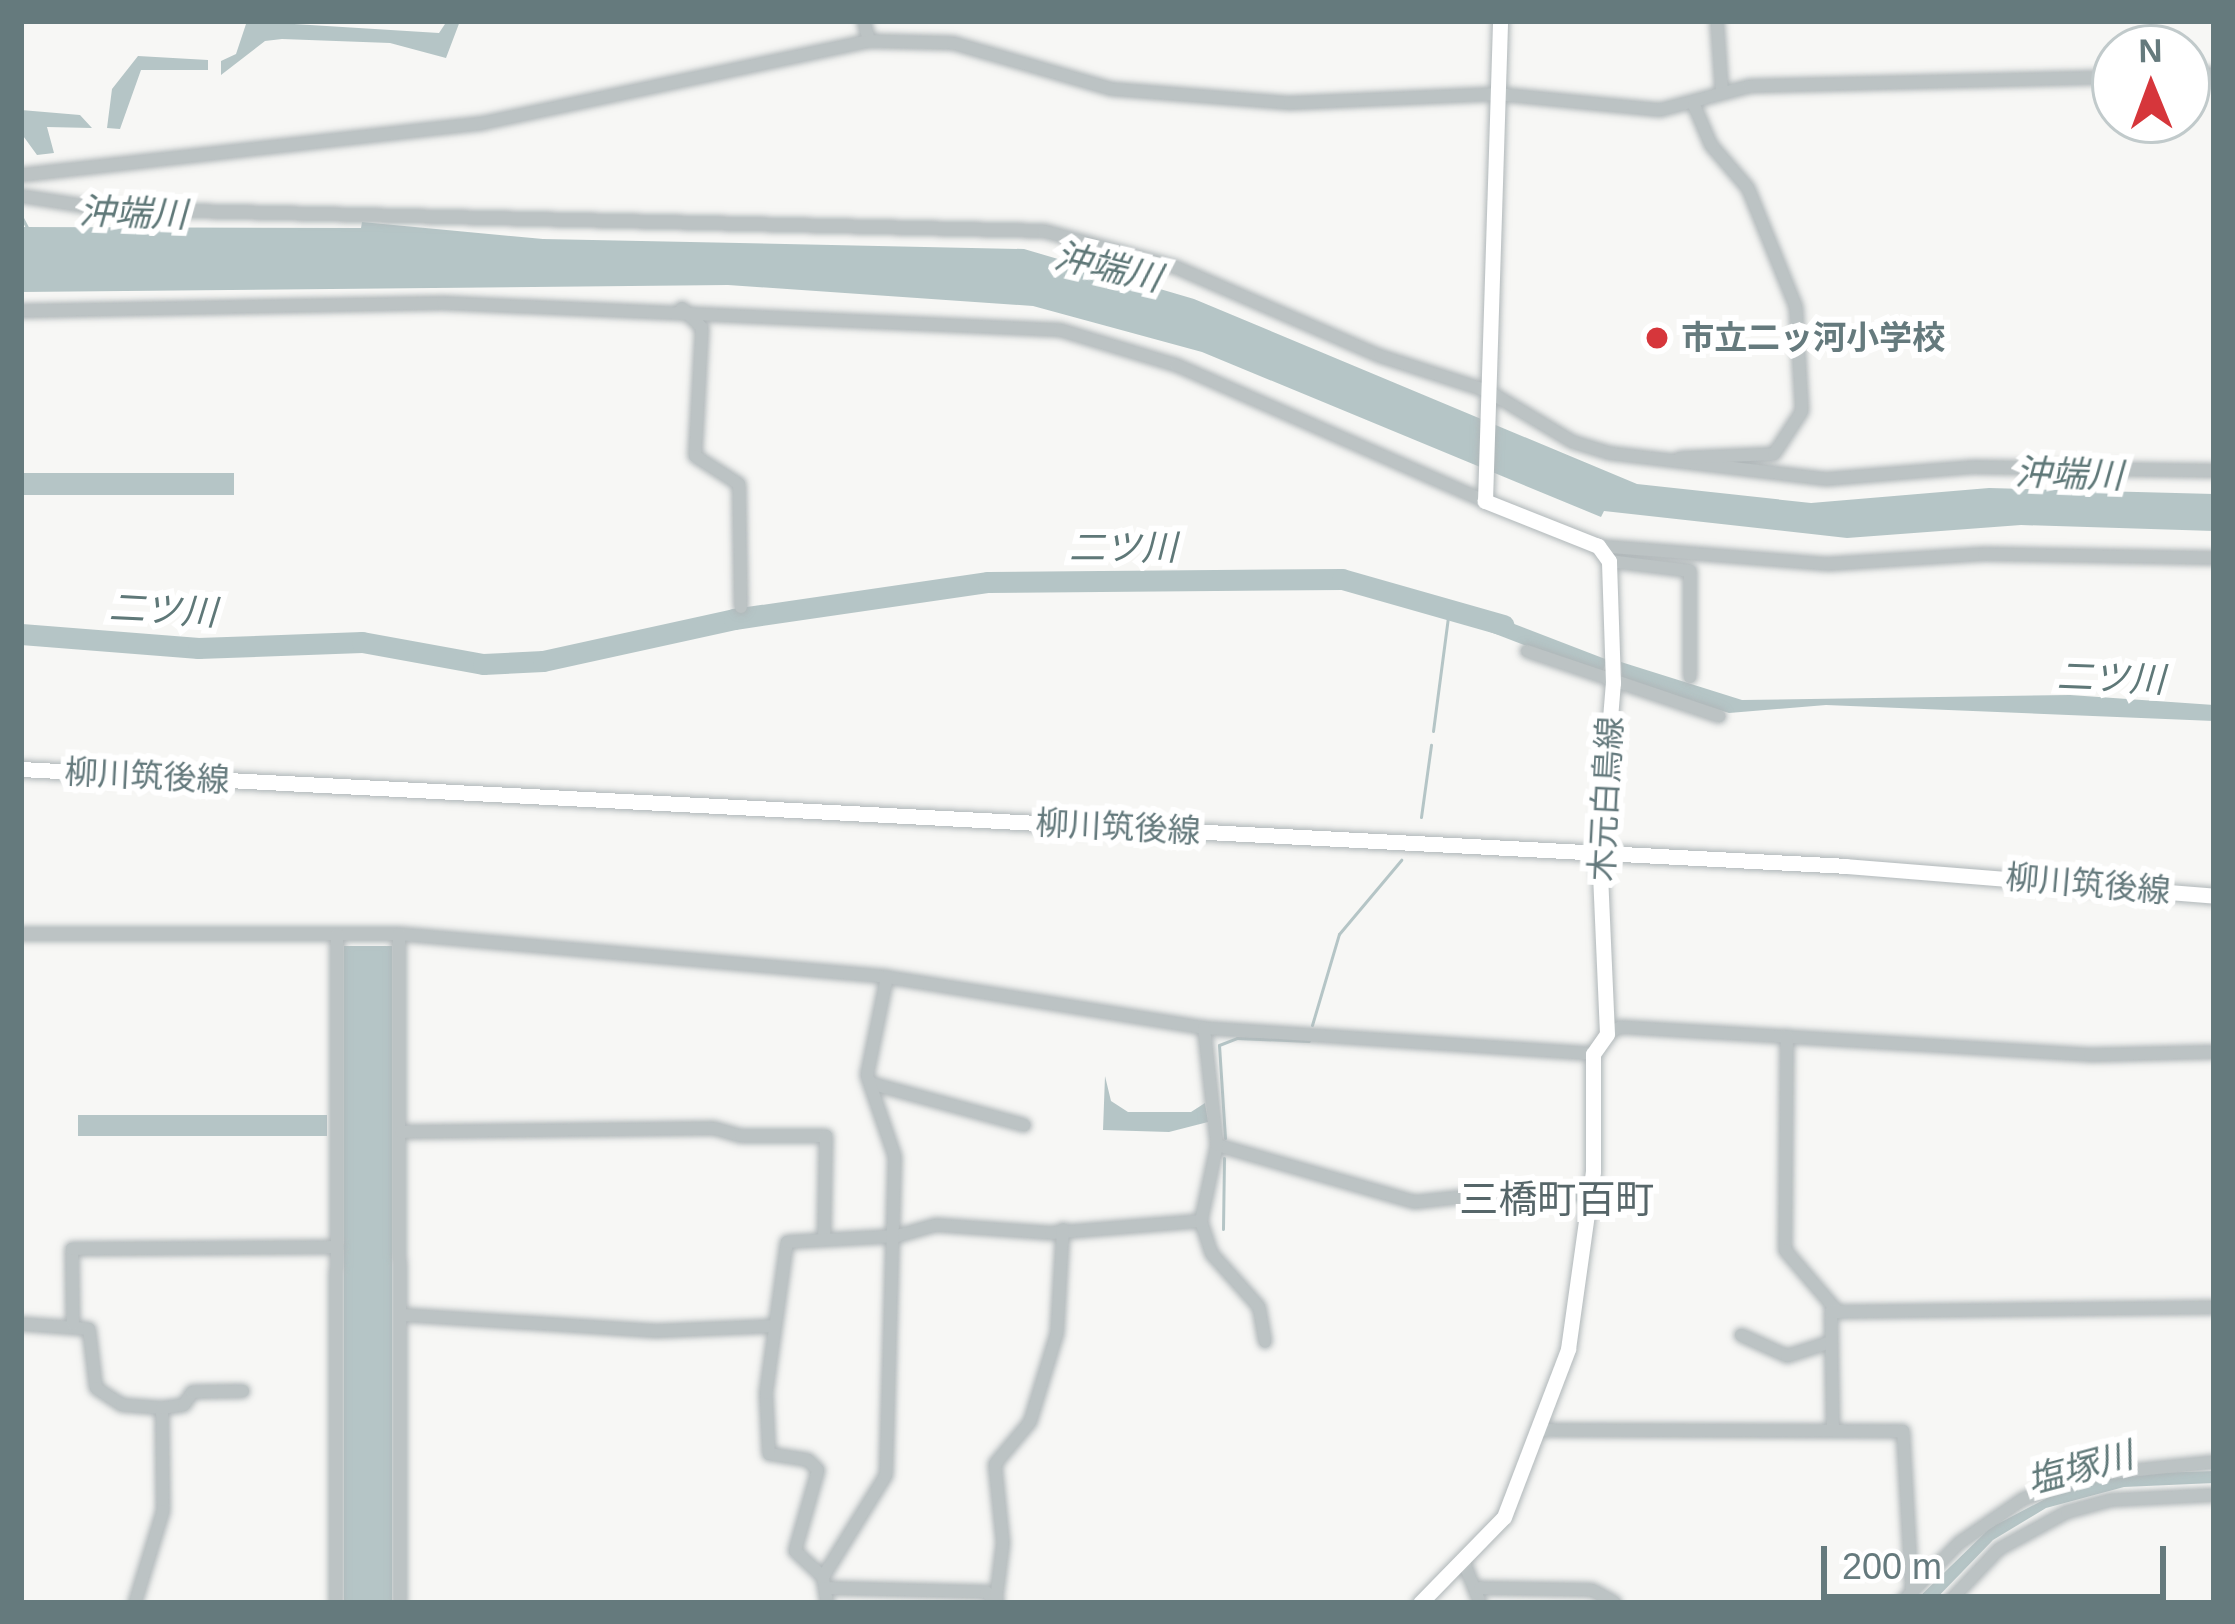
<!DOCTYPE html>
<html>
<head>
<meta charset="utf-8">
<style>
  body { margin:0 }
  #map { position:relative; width:2235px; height:1624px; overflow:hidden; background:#f7f7f5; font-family:Arial,"Noto Sans JP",sans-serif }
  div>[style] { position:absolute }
  .water>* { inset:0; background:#b5c5c6; transform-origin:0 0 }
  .stream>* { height:3px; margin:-1.5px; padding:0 1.5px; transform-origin:1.5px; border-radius:1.5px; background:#b5c5c6 }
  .river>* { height:21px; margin:-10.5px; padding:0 10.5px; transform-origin:10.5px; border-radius:10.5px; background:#b5c5c6 }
  .roads { filter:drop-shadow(0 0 3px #b0b7b9) drop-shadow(0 0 3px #b0b7b9) }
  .minor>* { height:12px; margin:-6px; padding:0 6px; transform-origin:6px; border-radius:6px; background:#bcc3c4 }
  .major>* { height:15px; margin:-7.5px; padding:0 7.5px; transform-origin:7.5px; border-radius:7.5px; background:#fff }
  .dots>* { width:33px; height:33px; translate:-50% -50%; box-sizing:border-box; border:6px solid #fff; border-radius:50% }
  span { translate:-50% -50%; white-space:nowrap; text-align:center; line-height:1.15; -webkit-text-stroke:12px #fff; paint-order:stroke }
  .poi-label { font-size:33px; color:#657a7d; font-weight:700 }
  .left { translate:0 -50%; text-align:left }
  .street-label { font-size:33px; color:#657a7d }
  .water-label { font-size:36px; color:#5f7878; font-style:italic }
  .quarter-label { font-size:39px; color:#566669 }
  .frame { position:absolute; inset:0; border:24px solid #657a7d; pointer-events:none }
  .north { position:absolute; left:2091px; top:24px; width:120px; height:120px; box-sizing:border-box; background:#fff; border:3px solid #c1cacb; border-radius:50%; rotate:359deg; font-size:33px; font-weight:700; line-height:48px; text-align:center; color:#657a7d }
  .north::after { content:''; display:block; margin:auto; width:42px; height:54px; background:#d6363b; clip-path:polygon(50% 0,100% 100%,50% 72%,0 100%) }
  .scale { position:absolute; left:1821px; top:1546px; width:345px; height:54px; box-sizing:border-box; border:6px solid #657a7d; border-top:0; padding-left:15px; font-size:36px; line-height:42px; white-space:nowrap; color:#657a7d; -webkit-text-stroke:9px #fff; paint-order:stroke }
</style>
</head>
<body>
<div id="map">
  <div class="water">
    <i style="clip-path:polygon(247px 21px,439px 33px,447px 21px,460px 21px,446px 58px,390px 43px,282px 39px,265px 41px,221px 75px,221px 61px,236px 54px)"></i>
    <i style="clip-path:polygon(138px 56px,208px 60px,208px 70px,141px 70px,120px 129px,107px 128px,112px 89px)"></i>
    <i style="clip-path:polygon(21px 110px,80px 115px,92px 128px,47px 127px,54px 153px,37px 155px,21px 133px)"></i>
    <i style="clip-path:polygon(362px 222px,543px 239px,1024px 249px,1194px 299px,1637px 484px,1811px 503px,1989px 488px,2214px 494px,2214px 531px,2021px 525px,1847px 538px,1604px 511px,1601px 517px,1202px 352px,1033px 306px,728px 285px,21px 292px,21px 227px,361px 228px)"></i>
    <i style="left:21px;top:473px;width:213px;height:22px"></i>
    <i style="left:1483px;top:612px;width:133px;height:16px;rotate:21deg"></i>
    <i style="clip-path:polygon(1621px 662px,1742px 700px,2070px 695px,2214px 705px,2214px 721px,1826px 705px,1729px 713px,1622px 680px)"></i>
    <i style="left:344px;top:946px;width:48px;height:657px"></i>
    <i style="clip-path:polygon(1105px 1076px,1111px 1101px,1128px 1112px,1191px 1112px,1205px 1103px,1208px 1122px,1169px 1132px,1103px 1130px)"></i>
    <i style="left:78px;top:1115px;width:249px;height:21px"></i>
    <i style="clip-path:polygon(2214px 1471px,2214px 1483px,2124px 1487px,2046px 1508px,1993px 1540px,1932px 1603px,1913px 1603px,1990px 1528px,2066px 1488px,2131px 1474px)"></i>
  </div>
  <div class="stream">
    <i style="left:21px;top:216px;width:15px;rotate:62deg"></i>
    <i style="left:1433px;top:731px;width:123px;rotate:-82.5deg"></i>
    <i style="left:1421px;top:817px;width:73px;rotate:-82.1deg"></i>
    <i style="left:1312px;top:1025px;width:95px;rotate:-73.5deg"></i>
    <i style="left:1339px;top:934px;width:97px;rotate:-50deg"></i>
    <i style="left:1225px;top:1138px;width:93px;rotate:-93.7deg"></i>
    <i style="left:1219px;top:1045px;width:19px;rotate:-21deg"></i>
    <i style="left:1237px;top:1038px;width:72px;rotate:2.4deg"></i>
    <i style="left:1223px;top:1229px;width:71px;rotate:-89.2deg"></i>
  </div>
  <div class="river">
    <i style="left:21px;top:634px;width:178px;rotate:4.5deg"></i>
    <i style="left:198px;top:648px;width:164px;rotate:-2.1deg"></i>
    <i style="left:362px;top:642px;width:123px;rotate:10.3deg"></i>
    <i style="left:483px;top:664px;width:60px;rotate:-2.9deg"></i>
    <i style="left:543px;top:661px;width:196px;rotate:-12.4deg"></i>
    <i style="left:734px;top:619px;width:257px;rotate:-8.3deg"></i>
    <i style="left:988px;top:582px;width:354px;rotate:-0.5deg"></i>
    <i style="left:1342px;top:579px;width:168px;rotate:15.9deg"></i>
  </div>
  <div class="roads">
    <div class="minor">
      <i style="left:864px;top:21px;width:21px;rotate:76deg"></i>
      <i style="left:1717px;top:21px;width:72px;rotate:86deg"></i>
      <i style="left:2187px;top:75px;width:27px;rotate:-2deg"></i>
      <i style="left:21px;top:175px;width:465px;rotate:-6.4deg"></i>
      <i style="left:483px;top:123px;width:395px;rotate:-12deg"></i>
      <i style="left:869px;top:41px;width:84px;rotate:1.4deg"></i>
      <i style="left:953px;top:43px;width:165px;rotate:16.2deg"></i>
      <i style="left:1111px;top:89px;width:180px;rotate:4.5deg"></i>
      <i style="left:1290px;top:103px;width:207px;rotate:-2.5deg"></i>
      <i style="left:1497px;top:94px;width:164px;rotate:5.6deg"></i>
      <i style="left:1660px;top:110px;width:93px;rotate:-14.9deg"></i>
      <i style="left:1750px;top:86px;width:365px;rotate:-1.4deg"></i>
      <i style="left:21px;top:196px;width:84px;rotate:8.9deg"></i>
      <i style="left:104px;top:209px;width:940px;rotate:1.34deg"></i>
      <i style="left:1044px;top:231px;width:136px;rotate:15.4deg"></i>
      <i style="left:1175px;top:267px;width:223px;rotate:23.5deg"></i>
      <i style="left:1380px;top:356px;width:114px;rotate:18deg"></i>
      <i style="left:1488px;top:391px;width:99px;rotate:31deg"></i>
      <i style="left:1573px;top:442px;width:37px;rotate:17deg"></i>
      <i style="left:1608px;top:453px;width:221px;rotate:6.8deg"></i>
      <i style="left:1827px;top:479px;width:145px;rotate:-4.7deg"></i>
      <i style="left:1972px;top:467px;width:242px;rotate:0.9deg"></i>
      <i style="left:682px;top:308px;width:28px;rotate:45deg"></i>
      <i style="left:702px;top:328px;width:128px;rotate:93.1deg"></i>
      <i style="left:695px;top:456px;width:52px;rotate:32.5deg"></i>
      <i style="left:739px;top:484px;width:123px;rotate:89.1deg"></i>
      <i style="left:21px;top:311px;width:422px;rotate:-1.1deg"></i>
      <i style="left:443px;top:303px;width:618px;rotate:2.51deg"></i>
      <i style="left:1060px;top:330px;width:121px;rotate:16.8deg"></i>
      <i style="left:1176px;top:365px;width:338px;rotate:23.8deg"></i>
      <i style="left:1680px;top:458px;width:94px;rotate:-2.4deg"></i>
      <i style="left:1774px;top:454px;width:51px;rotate:-56.9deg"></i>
      <i style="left:1802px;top:411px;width:104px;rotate:-93.3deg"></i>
      <i style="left:1796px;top:307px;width:128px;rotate:-112deg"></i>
      <i style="left:1748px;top:188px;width:57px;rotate:-130.7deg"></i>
      <i style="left:1711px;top:145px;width:43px;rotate:-113deg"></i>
      <i style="left:1598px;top:546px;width:231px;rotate:4.5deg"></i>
      <i style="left:1828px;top:564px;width:156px;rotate:-3.7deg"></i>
      <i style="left:1984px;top:554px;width:230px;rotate:1deg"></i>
      <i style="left:1609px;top:561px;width:82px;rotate:7deg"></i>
      <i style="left:1690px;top:571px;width:106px;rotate:90deg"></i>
      <i style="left:1527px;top:651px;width:203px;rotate:18.7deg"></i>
      <i style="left:21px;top:934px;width:378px"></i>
      <i style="left:399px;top:934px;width:490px;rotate:5deg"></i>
      <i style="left:887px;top:977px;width:321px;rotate:9.1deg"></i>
      <i style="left:1204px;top:1028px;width:390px;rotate:3.8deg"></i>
      <i style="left:399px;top:934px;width:669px;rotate:89.91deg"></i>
      <i style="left:1607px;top:1034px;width:16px;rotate:-27deg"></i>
      <i style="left:1621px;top:1027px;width:470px;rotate:3.4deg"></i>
      <i style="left:2090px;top:1055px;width:124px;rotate:-1.4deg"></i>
      <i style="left:1787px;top:1036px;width:214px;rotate:90.5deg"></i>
      <i style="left:1785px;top:1250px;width:82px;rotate:49.5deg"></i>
      <i style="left:870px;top:1083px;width:160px;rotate:15.3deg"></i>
      <i style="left:401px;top:1132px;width:312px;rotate:-0.7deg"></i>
      <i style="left:713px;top:1128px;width:29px;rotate:16deg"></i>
      <i style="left:741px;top:1136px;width:85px"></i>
      <i style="left:826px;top:1136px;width:100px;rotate:91.1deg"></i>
      <i style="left:1217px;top:1145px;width:206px;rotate:16.1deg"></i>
      <i style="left:1415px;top:1202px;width:46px;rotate:-6.2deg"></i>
      <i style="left:1461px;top:1197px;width:33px;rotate:14deg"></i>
      <i style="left:1493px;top:1205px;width:95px;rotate:-7.9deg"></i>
      <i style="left:1201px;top:1221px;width:35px;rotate:72deg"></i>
      <i style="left:1212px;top:1254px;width:71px;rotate:48.4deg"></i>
      <i style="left:1259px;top:1307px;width:35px;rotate:80deg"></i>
      <i style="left:403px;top:1315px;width:254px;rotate:3.6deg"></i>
      <i style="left:656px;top:1331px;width:119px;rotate:-2.4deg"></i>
      <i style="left:21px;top:1324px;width:68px;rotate:4.2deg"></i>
      <i style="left:89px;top:1329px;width:59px;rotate:83.2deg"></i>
      <i style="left:96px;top:1388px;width:31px;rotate:33deg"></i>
      <i style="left:122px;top:1405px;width:40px;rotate:4.3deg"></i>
      <i style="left:162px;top:1408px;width:103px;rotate:89.4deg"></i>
      <i style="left:163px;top:1511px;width:96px;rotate:106.9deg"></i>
      <i style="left:73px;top:1324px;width:75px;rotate:-90.8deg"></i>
      <i style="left:72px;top:1249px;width:266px;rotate:-0.4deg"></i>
      <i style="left:1741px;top:1335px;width:51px;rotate:24.5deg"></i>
      <i style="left:1787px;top:1356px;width:46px;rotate:-17.7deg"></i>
      <i style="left:162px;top:1408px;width:22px;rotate:-8deg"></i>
      <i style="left:184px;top:1405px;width:15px;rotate:-58deg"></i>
      <i style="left:192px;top:1392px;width:51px;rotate:-1.1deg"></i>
      <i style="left:1833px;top:1429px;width:117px;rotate:-91deg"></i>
      <i style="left:1831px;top:1312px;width:383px;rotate:-0.7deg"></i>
      <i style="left:1539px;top:1430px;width:364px;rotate:0.2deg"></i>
      <i style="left:1903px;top:1431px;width:159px;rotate:86.8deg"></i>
      <i style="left:1465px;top:1565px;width:41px;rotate:68.5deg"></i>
      <i style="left:823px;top:1577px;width:38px;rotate:-137deg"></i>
      <i style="left:795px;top:1551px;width:84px;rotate:-74.1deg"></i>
      <i style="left:818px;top:1470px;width:14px;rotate:-135deg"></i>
      <i style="left:808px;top:1460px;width:39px;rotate:-171deg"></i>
      <i style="left:769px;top:1454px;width:61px;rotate:-92.8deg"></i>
      <i style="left:766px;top:1393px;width:152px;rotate:-82.1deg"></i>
      <i style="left:787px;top:1242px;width:110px;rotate:-3.1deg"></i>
      <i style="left:897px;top:1236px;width:41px;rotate:-15.8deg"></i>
      <i style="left:936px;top:1225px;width:115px;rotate:4deg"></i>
      <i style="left:1051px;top:1233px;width:150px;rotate:-4.6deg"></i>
      <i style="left:1201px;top:1221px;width:78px;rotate:-78.1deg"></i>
      <i style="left:1217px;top:1145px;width:118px;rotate:-96.3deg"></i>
      <i style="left:827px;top:1588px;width:159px;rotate:1.4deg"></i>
      <i style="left:986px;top:1592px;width:16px;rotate:43deg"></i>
      <i style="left:1480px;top:1588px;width:112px;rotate:1deg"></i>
      <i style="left:1592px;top:1590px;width:26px;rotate:29deg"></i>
      <i style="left:996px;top:1599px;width:56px;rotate:-82.9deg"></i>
      <i style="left:1003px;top:1543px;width:79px;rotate:-95.8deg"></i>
      <i style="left:995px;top:1464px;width:55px;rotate:-50.2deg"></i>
      <i style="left:1030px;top:1422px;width:93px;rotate:-73.1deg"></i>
      <i style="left:1057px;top:1333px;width:104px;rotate:-86.7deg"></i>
      <i style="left:336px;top:1603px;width:669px;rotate:-89.91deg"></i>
      <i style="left:827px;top:1603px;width:26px;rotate:-99deg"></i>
      <i style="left:823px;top:1577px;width:120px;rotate:-58.3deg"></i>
      <i style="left:886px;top:1475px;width:318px;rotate:-88.4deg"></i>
      <i style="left:895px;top:1157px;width:87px;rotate:-108.9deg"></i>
      <i style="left:867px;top:1075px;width:100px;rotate:-78.5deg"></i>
      <i style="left:1901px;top:1603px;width:83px;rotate:-46deg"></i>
      <i style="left:1959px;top:1543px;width:78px;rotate:-34.5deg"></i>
      <i style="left:2023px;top:1499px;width:72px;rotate:-19.4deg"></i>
      <i style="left:2091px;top:1475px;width:124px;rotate:-6deg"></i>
      <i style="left:1948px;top:1603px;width:74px;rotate:-46.6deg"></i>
      <i style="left:1999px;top:1549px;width:77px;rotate:-28.6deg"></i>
      <i style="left:2067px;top:1512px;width:46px;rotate:-15.3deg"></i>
      <i style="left:2111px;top:1500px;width:103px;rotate:-2.8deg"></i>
    </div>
    <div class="major">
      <i style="left:21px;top:769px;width:1827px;rotate:3.04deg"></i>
      <i style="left:1845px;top:866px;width:370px;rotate:4.6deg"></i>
      <i style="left:1420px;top:1603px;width:120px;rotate:-45.7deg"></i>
      <i style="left:1504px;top:1517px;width:180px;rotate:-69.1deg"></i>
      <i style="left:1568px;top:1349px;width:179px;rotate:-82deg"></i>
      <i style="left:1593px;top:1172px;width:118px;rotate:-90deg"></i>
      <i style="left:1593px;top:1054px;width:24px;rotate:-55deg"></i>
      <i style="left:1607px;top:1034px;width:182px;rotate:-92.5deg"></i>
      <i style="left:1599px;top:852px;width:170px;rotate:-85.3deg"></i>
      <i style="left:1613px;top:683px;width:122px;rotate:-91.9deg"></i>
      <i style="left:1609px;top:561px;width:19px;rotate:-126deg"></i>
      <i style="left:1598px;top:546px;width:122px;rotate:-158.3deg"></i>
      <i style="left:1485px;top:501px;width:480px;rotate:-88.2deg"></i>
    </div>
  </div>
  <div class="dots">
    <i style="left:1657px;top:338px;background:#d6363b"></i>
  </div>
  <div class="poi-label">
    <span class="left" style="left:1681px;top:338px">市立二ッ河小学校</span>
  </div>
  <div class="street-label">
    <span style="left:147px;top:776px;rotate:3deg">柳川筑後線</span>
    <span style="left:1606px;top:799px;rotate:-87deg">木元白鳥線</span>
    <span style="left:1118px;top:827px;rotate:3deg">柳川筑後線</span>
    <span style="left:2088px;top:884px;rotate:5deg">柳川筑後線</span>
  </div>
  <div class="water-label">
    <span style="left:133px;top:213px;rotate:2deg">沖端川</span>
    <span style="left:1108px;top:267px;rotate:13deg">沖端川</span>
    <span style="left:2069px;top:474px;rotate:2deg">沖端川</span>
    <span style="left:1123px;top:548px">二ツ川</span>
    <span style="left:163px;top:610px;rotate:3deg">二ツ川</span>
    <span style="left:2111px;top:678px;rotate:2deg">二ツ川</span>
    <span style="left:2080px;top:1468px;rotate:-15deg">塩塚川</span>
  </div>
  <div class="quarter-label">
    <span style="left:1557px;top:1200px">三橋町百町</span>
  </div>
  <div class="frame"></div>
  <div class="north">N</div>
  <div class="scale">200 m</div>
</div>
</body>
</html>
